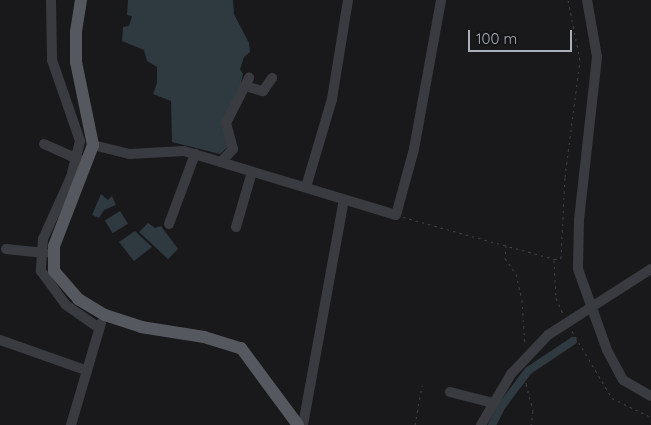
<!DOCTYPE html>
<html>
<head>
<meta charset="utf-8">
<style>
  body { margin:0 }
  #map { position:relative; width:651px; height:425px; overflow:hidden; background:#19191b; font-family:Quicksand,sans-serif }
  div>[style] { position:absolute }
  .water>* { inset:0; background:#2e3940; transform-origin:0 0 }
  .canal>* { height:8px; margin:-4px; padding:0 4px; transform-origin:4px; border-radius:4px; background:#2e3940 }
  .path>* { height:1px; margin-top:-0.5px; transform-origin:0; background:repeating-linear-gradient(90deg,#404247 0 2.5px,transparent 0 6.5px) }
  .minor>* { height:10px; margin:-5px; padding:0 5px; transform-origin:5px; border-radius:5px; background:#3a3b40 }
  .major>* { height:12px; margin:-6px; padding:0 6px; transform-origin:6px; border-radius:6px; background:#56585f }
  span { translate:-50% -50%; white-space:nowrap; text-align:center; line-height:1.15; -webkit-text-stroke:4px #141416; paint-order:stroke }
  .scale { position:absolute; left:468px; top:30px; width:104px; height:22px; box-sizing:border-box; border:2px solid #abb0bb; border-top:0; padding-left:6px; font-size:15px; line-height:18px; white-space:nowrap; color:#abb0bb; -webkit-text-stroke:4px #141416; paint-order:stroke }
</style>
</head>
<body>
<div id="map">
  <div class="water">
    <i style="clip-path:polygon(128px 0,233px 0,234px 14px,249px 43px,250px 52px,244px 57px,240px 69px,243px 74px,239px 91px,224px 119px,231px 144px,220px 154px,172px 142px,171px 101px,153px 94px,157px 83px,157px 67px,147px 61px,144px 50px,122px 41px,123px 27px,129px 26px,132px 16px,127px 15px)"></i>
    <i style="clip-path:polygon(101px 194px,108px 200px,112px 196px,116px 205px,104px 210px,99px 218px,92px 215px)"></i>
    <i style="left:120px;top:211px;width:15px;height:18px;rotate:58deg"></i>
    <i style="clip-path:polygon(148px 223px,155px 228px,161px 226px,178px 249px,168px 259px,139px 232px)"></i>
    <i style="clip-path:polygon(135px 231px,152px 247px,134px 261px,119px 242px)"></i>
  </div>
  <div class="canal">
    <i style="left:492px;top:425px;width:20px;rotate:-63deg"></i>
    <i style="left:501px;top:407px;width:45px;rotate:-53.1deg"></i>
    <i style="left:528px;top:371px;width:54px;rotate:-33.7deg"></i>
  </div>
  <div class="path">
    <i style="left:403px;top:217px;width:157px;rotate:15.5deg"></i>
    <i style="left:554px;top:259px;width:7px;rotate:-8deg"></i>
    <i style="left:561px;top:258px;width:81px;rotate:-87.2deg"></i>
    <i style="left:565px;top:177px;width:118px;rotate:-82.7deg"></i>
    <i style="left:580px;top:60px;width:61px;rotate:-101.3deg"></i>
    <i style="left:506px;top:245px;width:13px;rotate:94deg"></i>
    <i style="left:505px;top:258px;width:19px;rotate:55deg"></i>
    <i style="left:516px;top:274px;width:27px;rotate:77deg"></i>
    <i style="left:522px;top:300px;width:46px;rotate:86.3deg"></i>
    <i style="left:554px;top:260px;width:38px;rotate:87deg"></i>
    <i style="left:556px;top:298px;width:17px;rotate:66deg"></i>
    <i style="left:572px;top:331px;width:78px;rotate:59.2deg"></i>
    <i style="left:612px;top:398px;width:43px;rotate:26deg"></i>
    <i style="left:527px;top:370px;width:14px;rotate:94deg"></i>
    <i style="left:526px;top:384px;width:28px;rotate:75deg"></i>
    <i style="left:533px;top:411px;width:14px;rotate:98deg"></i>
    <i style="left:415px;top:425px;width:40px;rotate:-80deg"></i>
  </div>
  <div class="minor">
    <i style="left:51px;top:0;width:60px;rotate:89deg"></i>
    <i style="left:52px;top:60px;width:86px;rotate:70.9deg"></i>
    <i style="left:80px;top:141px;width:37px;rotate:104deg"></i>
    <i style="left:71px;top:177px;width:68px;rotate:114.3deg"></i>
    <i style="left:43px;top:239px;width:32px;rotate:94deg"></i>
    <i style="left:41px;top:271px;width:42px;rotate:53.7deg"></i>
    <i style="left:66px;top:305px;width:40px;rotate:34.9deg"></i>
    <i style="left:587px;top:0;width:58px;rotate:80deg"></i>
    <i style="left:597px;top:57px;width:164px;rotate:96.3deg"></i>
    <i style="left:579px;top:220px;width:49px;rotate:91.2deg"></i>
    <i style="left:578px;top:269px;width:86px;rotate:70.3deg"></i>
    <i style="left:607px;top:350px;width:34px;rotate:62deg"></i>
    <i style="left:623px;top:380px;width:32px;rotate:30deg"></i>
    <i style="left:245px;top:86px;width:19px;rotate:16deg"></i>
    <i style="left:263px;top:91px;width:16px;rotate:-55deg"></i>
    <i style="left:44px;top:144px;width:42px;rotate:24.1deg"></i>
    <i style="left:93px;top:145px;width:38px;rotate:14deg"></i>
    <i style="left:130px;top:154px;width:54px;rotate:-3.2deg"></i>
    <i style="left:184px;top:151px;width:221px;rotate:16.8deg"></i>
    <i style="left:396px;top:215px;width:68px;rotate:-74.7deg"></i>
    <i style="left:414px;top:149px;width:151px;rotate:-79.7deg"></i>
    <i style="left:221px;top:162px;width:18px;rotate:-47deg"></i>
    <i style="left:233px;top:149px;width:27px;rotate:-105deg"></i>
    <i style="left:226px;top:123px;width:51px;rotate:-62.9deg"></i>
    <i style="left:306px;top:187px;width:92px;rotate:-73.5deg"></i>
    <i style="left:332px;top:99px;width:100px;rotate:-80.8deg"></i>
    <i style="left:169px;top:224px;width:75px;rotate:-69.6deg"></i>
    <i style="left:236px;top:227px;width:57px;rotate:-73.8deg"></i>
    <i style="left:6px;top:249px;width:39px;rotate:6deg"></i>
    <i style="left:0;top:340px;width:90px;rotate:19.4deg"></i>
    <i style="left:450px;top:392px;width:44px;rotate:14.3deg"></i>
    <i style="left:71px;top:425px;width:106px;rotate:-73.6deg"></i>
    <i style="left:303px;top:425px;width:229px;rotate:-79.7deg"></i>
    <i style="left:481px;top:425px;width:59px;rotate:-59.5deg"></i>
    <i style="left:511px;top:374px;width:54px;rotate:-46.5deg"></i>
    <i style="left:548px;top:335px;width:122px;rotate:-32.7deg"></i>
  </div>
  <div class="major">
    <i style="left:81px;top:0;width:32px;rotate:99deg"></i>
    <i style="left:76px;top:32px;width:30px;rotate:90deg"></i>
    <i style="left:76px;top:62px;width:85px;rotate:78.4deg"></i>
    <i style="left:93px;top:145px;width:108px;rotate:111.1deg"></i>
    <i style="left:54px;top:246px;width:25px;rotate:90deg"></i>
    <i style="left:54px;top:271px;width:37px;rotate:49deg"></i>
    <i style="left:78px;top:299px;width:31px;rotate:31deg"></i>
    <i style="left:105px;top:315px;width:38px;rotate:18deg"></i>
    <i style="left:141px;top:327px;width:64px;rotate:9deg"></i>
    <i style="left:204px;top:337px;width:39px;rotate:17deg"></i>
    <i style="left:241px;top:348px;width:96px;rotate:53.5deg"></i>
  </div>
  <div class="scale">100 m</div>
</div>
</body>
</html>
